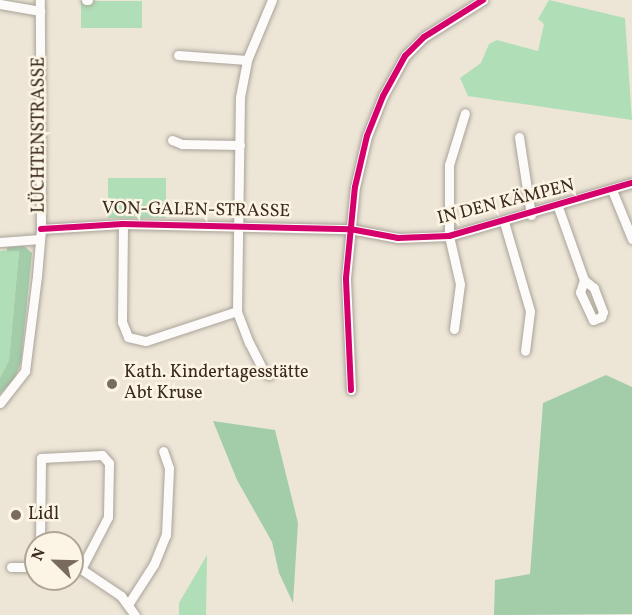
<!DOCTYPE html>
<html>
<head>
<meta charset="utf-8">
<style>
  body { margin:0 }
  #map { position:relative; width:632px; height:615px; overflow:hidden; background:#ede6d7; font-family:Vollkorn,serif }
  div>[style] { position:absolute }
  .green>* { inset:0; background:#b0deb7; transform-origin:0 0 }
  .forest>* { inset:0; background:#a3cda9 }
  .roads { filter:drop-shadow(0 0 2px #a9a399) drop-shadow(0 0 2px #a9a399) }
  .minor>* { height:9px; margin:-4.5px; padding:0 4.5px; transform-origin:4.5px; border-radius:4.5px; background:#fcfbf9 }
  .cycleway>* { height:6px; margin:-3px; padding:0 3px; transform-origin:3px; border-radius:3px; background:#d6006c }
  .dots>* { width:16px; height:16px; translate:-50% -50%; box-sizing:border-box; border:3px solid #fcf5e5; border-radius:50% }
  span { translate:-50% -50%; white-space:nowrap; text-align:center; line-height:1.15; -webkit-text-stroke:5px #fcf5e5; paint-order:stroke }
  .street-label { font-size:18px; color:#3b2a1e }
  .poi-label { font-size:18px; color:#3b2a1e }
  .left { translate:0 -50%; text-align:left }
  .north { position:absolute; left:24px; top:531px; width:60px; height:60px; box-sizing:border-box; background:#fcf5e5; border:2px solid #afa495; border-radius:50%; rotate:293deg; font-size:16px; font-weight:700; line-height:24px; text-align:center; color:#3b2a1e }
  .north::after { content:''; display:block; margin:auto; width:21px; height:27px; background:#796c5f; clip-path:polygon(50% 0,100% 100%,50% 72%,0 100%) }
</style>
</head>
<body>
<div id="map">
  <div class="green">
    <i style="clip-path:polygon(549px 0,625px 18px,632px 120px,468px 96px,460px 78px,481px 63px,489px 44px,497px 40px,538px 51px,544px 24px,538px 19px)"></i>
    <i style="left:142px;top:1px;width:27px;height:61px;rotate:90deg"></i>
    <i style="left:108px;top:178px;width:58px;height:40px"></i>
    <i style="clip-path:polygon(19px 250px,9px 360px,0 378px,0 251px)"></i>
    <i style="clip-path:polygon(207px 555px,206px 615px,179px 615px,179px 603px)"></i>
  </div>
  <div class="forest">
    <i style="clip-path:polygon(24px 246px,32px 253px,21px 362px,15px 378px,0 394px,0 378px,9px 360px,19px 251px,7px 251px,7px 247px)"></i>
    <i style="clip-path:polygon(606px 375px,632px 387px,632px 614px,494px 615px,495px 580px,530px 574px,543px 403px)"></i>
    <i style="clip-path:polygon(213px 421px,275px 430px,298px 523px,293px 603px,279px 573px,272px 542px,237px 480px)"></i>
  </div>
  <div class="roads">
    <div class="minor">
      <i style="left:86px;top:0;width:2px"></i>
      <i style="left:0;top:4px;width:41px;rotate:9.9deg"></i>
      <i style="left:178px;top:55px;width:69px;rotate:4.1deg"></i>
      <i style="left:519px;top:137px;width:79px;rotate:81.3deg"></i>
      <i style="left:172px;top:140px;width:11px;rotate:22deg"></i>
      <i style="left:182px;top:144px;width:58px;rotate:1deg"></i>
      <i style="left:612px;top:190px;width:53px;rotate:67.8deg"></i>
      <i style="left:558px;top:207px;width:77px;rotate:70.4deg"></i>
      <i style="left:584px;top:280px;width:13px;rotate:108deg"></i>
      <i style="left:580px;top:292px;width:31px;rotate:65deg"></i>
      <i style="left:593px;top:320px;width:9px;rotate:-21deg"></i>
      <i style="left:601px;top:317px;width:5px;rotate:-68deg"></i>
      <i style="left:603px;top:312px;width:26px;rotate:-111deg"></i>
      <i style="left:594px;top:288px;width:13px;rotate:-141deg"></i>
      <i style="left:504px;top:222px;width:93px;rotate:73.7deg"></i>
      <i style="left:530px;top:311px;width:40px;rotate:97.1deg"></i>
      <i style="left:123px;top:224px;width:98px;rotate:90.6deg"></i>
      <i style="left:122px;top:322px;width:16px;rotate:68deg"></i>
      <i style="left:128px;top:337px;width:18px;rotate:13deg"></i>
      <i style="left:146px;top:341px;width:96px;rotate:-18.2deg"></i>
      <i style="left:41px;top:229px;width:82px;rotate:-3.5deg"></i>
      <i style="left:123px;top:224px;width:227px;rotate:1.3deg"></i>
      <i style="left:350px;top:229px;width:49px;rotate:10.6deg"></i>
      <i style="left:398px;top:238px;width:51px;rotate:-2.2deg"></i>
      <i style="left:449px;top:236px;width:191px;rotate:-16.2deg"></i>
      <i style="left:0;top:242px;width:40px;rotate:-4.3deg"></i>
      <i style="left:454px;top:329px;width:45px;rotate:-82.4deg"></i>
      <i style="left:460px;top:284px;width:49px;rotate:-102.9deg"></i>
      <i style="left:449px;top:236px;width:71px;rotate:-90deg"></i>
      <i style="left:449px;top:165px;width:54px;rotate:-72.9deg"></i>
      <i style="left:269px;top:375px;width:8px;rotate:-140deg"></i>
      <i style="left:263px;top:370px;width:30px;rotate:-117deg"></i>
      <i style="left:249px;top:343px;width:34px;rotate:-111deg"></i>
      <i style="left:237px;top:311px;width:214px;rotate:-89.2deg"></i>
      <i style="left:240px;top:97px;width:38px;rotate:-79deg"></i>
      <i style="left:247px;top:60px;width:65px;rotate:-67.4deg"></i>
      <i style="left:351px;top:390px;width:112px;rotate:-92.6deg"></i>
      <i style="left:346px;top:278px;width:91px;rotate:-84.4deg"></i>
      <i style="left:355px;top:187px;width:52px;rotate:-76.8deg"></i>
      <i style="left:367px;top:136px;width:43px;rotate:-68.2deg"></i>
      <i style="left:383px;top:96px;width:46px;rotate:-61.2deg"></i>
      <i style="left:405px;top:56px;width:27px;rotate:-45deg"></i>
      <i style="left:424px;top:37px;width:70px;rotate:-32.1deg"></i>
      <i style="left:0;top:403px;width:41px;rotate:-52deg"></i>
      <i style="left:25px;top:371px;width:96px;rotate:-82.8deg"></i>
      <i style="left:37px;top:276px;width:47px;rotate:-85.1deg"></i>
      <i style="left:41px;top:229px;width:229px;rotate:-90.3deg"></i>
      <i style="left:40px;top:543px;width:85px;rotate:-89.3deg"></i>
      <i style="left:41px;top:458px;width:61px;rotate:-2.8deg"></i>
      <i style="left:102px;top:455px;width:11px;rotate:49deg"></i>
      <i style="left:109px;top:463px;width:54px;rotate:91.1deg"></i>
      <i style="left:108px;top:517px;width:59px;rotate:117.4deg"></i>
      <i style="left:11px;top:567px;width:25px"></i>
      <i style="left:72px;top:568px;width:9px;rotate:6deg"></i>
      <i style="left:81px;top:569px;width:48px;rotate:34deg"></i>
      <i style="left:121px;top:596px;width:24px;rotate:54deg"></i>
      <i style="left:129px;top:603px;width:46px;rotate:-57.3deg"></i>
      <i style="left:154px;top:564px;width:31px;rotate:-68deg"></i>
      <i style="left:166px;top:535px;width:67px;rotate:-87.4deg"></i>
      <i style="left:169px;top:468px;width:18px;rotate:-109deg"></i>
    </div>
  </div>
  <div class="cycleway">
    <i style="left:41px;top:229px;width:82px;rotate:-3.5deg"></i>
    <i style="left:123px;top:224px;width:227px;rotate:1.3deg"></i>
    <i style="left:350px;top:229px;width:49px;rotate:10.6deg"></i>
    <i style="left:398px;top:238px;width:51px;rotate:-2.2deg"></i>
    <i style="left:449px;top:236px;width:191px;rotate:-16.2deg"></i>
    <i style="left:351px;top:390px;width:112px;rotate:-92.6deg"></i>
    <i style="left:346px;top:278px;width:91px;rotate:-84.4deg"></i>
    <i style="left:355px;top:187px;width:52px;rotate:-76.8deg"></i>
    <i style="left:367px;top:136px;width:43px;rotate:-68.2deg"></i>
    <i style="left:383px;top:96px;width:46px;rotate:-61.2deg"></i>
    <i style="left:405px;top:56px;width:27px;rotate:-45deg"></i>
    <i style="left:424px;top:37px;width:70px;rotate:-32.1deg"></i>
  </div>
  <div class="dots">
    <i style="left:112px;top:384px;background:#796c5f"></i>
    <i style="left:16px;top:515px;background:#796c5f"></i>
  </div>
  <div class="street-label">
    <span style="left:40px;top:135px;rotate:-90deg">LÜCHTENSTRASSE</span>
    <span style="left:506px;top:203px;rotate:-14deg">IN DEN KÄMPEN</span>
    <span style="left:196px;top:211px;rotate:1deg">VON-GALEN-STRASSE</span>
  </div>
  <div class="poi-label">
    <span class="left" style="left:124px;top:384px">Kath. Kindertagesstätte<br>Abt Kruse</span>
    <span class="left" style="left:28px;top:515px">Lidl</span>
  </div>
  <div class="north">N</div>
</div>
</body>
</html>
